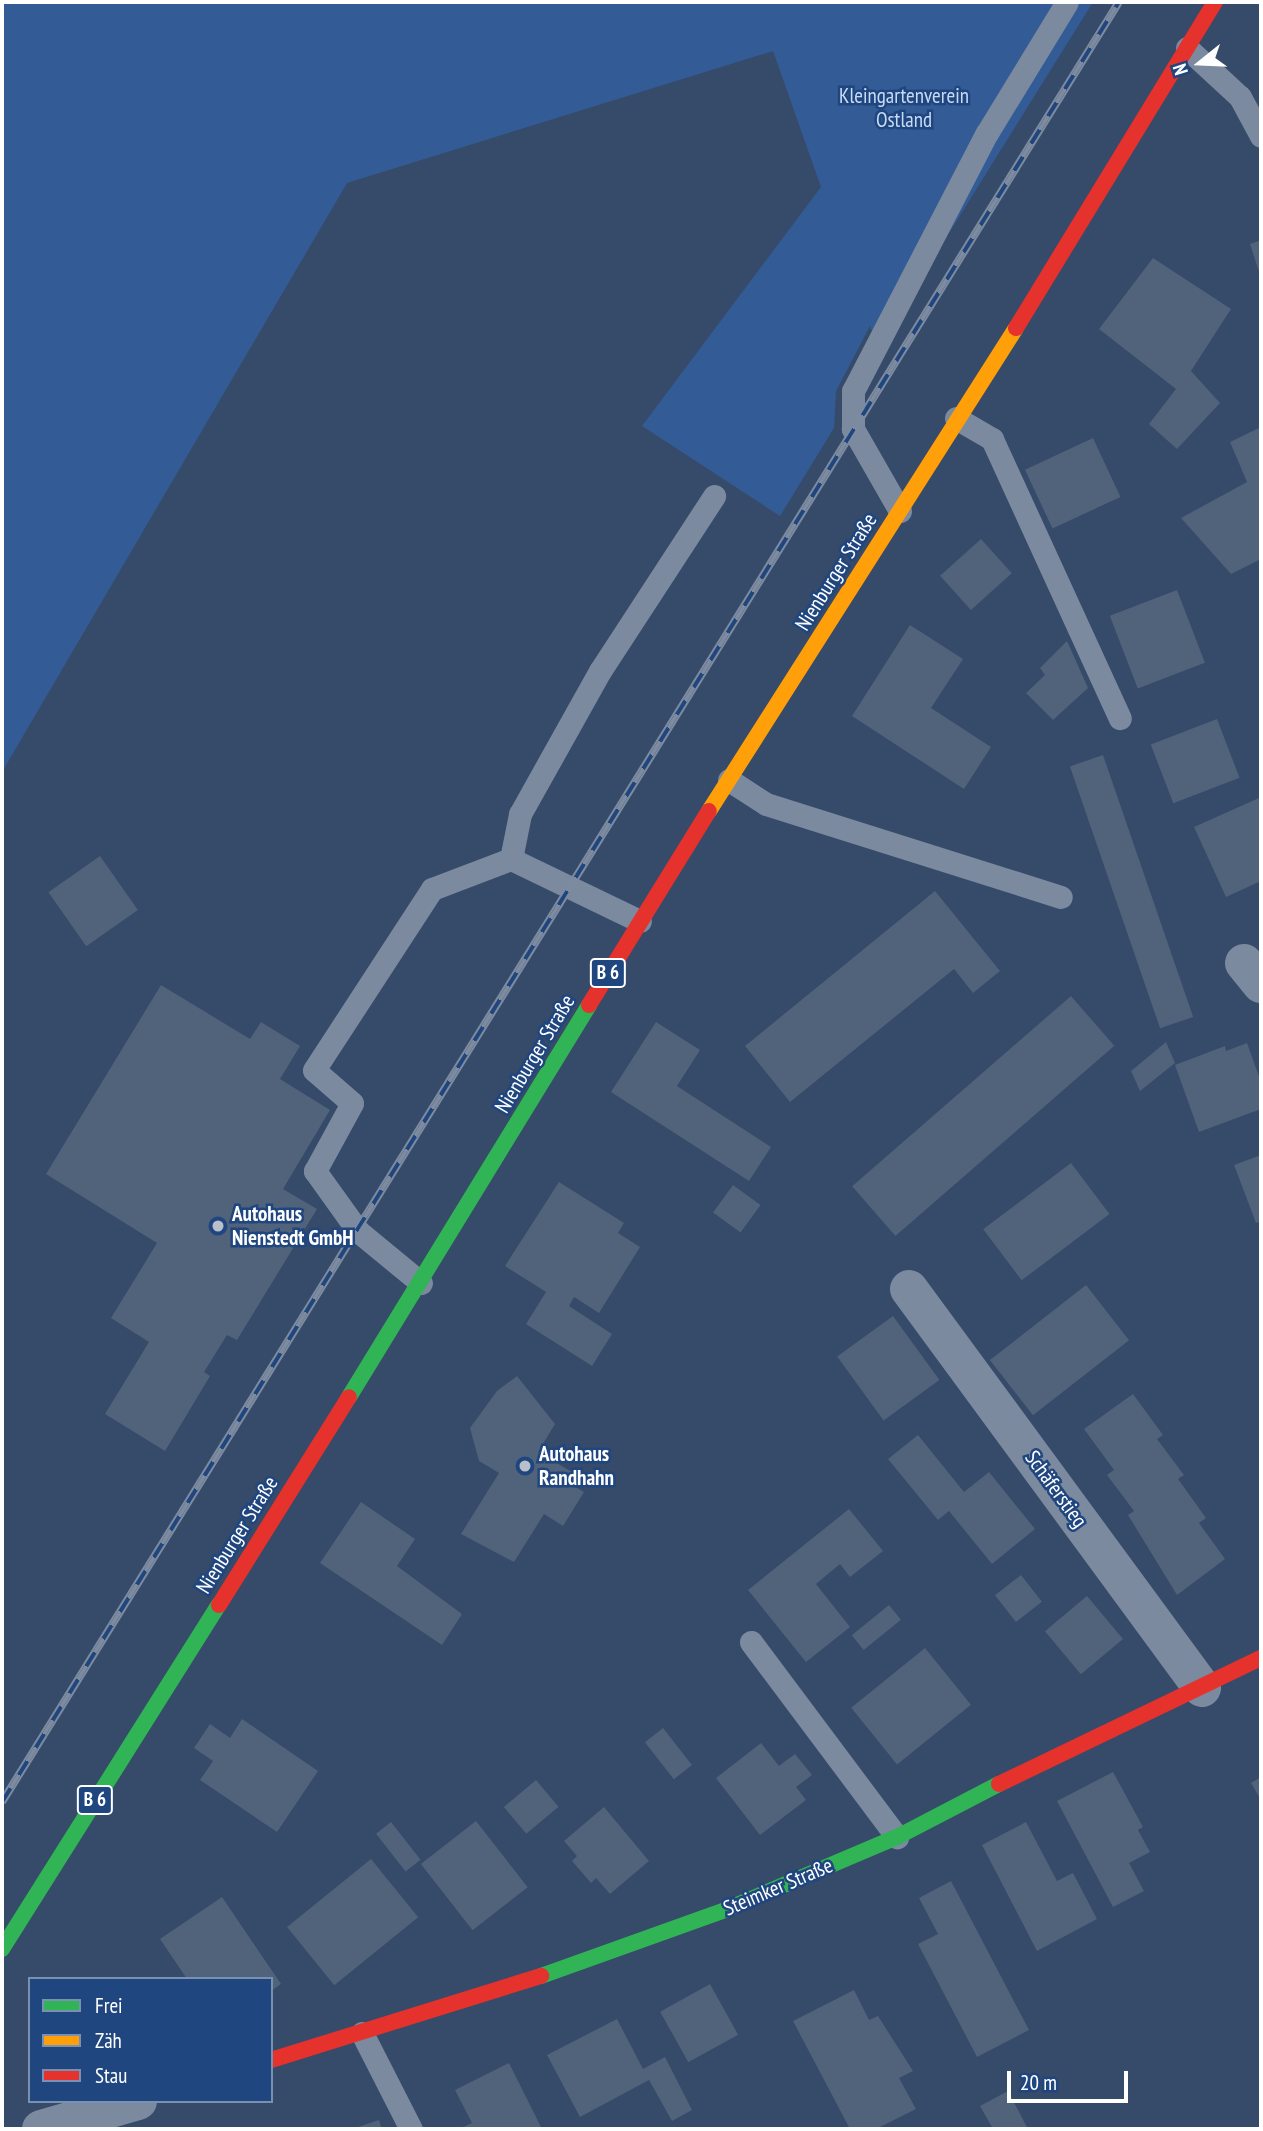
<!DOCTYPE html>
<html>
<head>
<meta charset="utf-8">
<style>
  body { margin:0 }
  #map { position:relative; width:1263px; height:2131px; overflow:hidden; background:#364a69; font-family:"PT Sans Narrow",sans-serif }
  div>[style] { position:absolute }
  .green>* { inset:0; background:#335c96 }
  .building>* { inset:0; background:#51627b; transform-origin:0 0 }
  .lane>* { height:23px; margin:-11.5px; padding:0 11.5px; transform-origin:11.5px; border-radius:11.5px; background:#7b8a9f }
  .street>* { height:38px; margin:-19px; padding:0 19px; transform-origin:19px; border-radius:19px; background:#7b8a9f }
  .fast>* { height:16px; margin:-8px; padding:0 8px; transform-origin:8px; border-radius:8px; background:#30b455 }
  .slow>* { height:16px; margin:-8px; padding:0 8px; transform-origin:8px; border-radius:8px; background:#ff9f0a }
  .jam>* { height:16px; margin:-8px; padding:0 8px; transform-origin:8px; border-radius:8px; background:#e5322d }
  .rail>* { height:8px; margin-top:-4px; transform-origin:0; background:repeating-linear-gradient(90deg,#20467f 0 16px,#7d8ba0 0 32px); box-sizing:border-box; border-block:2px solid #7d8ba0 }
  .dots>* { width:19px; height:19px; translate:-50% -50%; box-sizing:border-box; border:4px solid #20467f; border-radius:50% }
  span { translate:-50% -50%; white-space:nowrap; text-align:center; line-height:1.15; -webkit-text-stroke:5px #20467f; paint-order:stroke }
  .shield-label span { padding:2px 5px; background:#20467f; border:2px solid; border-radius:5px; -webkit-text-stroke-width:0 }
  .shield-label { font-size:19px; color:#fff; font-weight:700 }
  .park-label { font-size:21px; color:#c8dbf6 }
  .street-label { font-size:21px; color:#fff }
  .poi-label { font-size:21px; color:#fff; font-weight:700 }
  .left { translate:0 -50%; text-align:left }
  .frame { position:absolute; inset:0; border:4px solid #fff; pointer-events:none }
  .legend { position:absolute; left:28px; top:1977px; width:245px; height:126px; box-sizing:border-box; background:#20467f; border:2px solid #7990b2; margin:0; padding:9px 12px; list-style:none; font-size:21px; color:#fff }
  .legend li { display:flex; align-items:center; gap:14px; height:35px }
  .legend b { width:35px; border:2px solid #7990b2 }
  .north { position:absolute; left:1165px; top:28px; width:70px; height:70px; -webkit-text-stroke:5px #20467f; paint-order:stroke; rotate:252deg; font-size:19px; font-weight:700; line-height:28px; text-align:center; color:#fff }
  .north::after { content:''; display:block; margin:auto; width:24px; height:32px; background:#fff; clip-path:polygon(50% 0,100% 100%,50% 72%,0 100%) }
  .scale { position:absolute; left:1007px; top:2071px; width:121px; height:32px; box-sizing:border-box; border:4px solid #fff; border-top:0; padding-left:9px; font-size:21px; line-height:24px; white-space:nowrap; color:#fff; -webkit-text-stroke:5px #20467f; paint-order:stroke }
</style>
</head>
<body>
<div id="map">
  <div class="green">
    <i style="clip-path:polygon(2px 2px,1093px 2px,878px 347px,870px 326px,836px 391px,834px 428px,780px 516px,642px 426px,821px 187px,773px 51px,347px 183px,2px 772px)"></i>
  </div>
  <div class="building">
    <i style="clip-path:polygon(1261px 240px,1261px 278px,1250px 244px)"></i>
    <i style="clip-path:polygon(1153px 258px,1231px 309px,1191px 371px,1220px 403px,1177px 449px,1149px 424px,1176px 389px,1099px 329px)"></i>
    <i style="clip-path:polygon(1261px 427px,1261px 559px,1231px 574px,1181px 518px,1247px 482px,1230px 442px)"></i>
    <i style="left:1093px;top:438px;width:65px;height:75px;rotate:65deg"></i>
    <i style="left:981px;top:539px;width:46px;height:55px;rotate:48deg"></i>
    <i style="left:1177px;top:590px;width:78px;height:72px;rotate:69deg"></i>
    <i style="clip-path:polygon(910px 625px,963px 659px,931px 708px,991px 747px,964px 789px,852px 716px)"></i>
    <i style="clip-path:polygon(1067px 641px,1088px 688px,1053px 720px,1026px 693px,1045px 675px,1040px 668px)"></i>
    <i style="left:1217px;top:719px;width:63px;height:71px;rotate:69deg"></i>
    <i style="left:1103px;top:755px;width:277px;height:35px;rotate:71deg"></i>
    <i style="clip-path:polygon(1259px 798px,1261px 881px,1226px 897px,1194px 827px)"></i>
    <i style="left:100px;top:856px;width:66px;height:63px;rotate:55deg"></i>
    <i style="clip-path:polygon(935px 891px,1000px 971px,973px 993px,954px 969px,790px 1102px,745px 1046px)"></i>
    <i style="clip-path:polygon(161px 985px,250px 1039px,261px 1022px,300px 1046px,280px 1079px,330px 1110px,283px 1189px,317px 1209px,237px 1340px,227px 1335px,204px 1372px,210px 1376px,165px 1451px,105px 1414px,149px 1342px,111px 1318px,157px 1243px,46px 1174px)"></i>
    <i style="left:1071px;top:996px;width:66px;height:290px;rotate:49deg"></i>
    <i style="clip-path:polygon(656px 1022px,700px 1050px,677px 1086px,771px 1147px,749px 1181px,611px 1092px)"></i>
    <i style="clip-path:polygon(1166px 1042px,1175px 1063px,1140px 1091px,1131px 1071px)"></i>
    <i style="clip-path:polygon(1247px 1043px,1261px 1082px,1261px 1109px,1199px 1132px,1175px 1065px,1225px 1046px,1226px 1051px)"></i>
    <i style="clip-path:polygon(1261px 1155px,1261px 1221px,1256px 1223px,1234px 1165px)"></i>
    <i style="left:1071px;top:1163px;width:64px;height:110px;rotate:53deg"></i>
    <i style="clip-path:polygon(559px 1182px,624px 1223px,618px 1233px,640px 1247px,599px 1313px,574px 1297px,569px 1306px,612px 1334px,592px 1366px,526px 1324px,546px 1292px,505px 1266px)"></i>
    <i style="left:733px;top:1185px;width:34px;height:34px;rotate:36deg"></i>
    <i style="left:1086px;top:1285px;width:70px;height:122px;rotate:52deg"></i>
    <i style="left:893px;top:1316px;width:79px;height:69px;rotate:54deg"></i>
    <i style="clip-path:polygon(517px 1376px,555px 1424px,538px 1452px,572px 1472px,565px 1481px,584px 1492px,563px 1526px,544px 1514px,514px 1562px,461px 1534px,499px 1473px,479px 1461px,470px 1428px,497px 1391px)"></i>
    <i style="clip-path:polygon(1133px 1394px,1163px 1435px,1157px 1439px,1184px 1475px,1178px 1479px,1206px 1518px,1199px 1523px,1225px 1559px,1177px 1595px,1128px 1515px,1134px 1511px,1107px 1475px,1114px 1470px,1084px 1429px)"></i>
    <i style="clip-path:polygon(918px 1435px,964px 1492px,989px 1472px,1035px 1529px,992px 1564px,949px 1511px,938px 1520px,888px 1459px)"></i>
    <i style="clip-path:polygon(361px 1502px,415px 1539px,397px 1566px,462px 1614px,442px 1645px,320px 1563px)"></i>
    <i style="clip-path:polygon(849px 1509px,883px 1551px,850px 1577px,840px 1564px,816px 1584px,850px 1627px,806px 1662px,748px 1590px)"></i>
    <i style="left:1021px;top:1575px;width:34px;height:33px;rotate:52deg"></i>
    <i style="left:1087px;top:1596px;width:56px;height:55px;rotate:50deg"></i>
    <i style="left:889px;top:1605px;width:19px;height:48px;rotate:51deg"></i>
    <i style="left:925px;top:1648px;width:73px;height:95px;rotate:51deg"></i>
    <i style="clip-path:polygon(242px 1719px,318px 1771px,277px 1832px,200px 1780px,213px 1761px,194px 1748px,210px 1724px,230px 1738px)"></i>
    <i style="left:663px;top:1728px;width:47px;height:23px;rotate:52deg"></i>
    <i style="clip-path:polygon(761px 1743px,779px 1766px,795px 1754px,812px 1775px,796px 1787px,806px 1800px,760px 1835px,716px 1778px)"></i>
    <i style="clip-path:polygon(1113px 1772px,1143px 1827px,1138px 1830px,1150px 1852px,1129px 1863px,1144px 1891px,1113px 1907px,1057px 1801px)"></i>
    <i style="clip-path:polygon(1261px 1777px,1261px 1800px,1251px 1783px)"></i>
    <i style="left:536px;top:1780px;width:35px;height:42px;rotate:50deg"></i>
    <i style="clip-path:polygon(604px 1807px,649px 1861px,610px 1894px,596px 1878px,591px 1883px,572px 1861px,577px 1856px,564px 1841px)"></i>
    <i style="left:476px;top:1821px;width:84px;height:70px;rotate:52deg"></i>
    <i style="left:391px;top:1822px;width:48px;height:19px;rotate:52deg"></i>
    <i style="clip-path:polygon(1026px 1822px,1057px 1881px,1073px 1873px,1097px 1919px,1037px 1951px,982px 1845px)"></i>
    <i style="left:371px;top:1859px;width:75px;height:108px;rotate:51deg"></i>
    <i style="clip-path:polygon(951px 1881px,1029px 2030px,977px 2057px,918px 1944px,938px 1934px,919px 1898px)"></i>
    <i style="clip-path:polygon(222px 1897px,281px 1984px,271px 1991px,271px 1979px,187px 1979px,160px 1939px)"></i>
    <i style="left:710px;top:1984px;width:58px;height:57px;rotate:61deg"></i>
    <i style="clip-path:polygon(854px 1990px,869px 2020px,878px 2016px,913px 2071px,899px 2078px,916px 2109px,876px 2129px,850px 2129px,793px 2021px)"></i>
    <i style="clip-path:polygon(617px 2019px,643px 2069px,665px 2057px,692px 2110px,672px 2121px,649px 2080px,580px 2117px,547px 2055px)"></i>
    <i style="clip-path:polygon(509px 2063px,542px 2129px,459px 2129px,472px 2123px,455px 2090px)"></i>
    <i style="clip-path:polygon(1008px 2091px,1028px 2129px,993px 2129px,980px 2106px)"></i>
    <i style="clip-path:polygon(379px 2120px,382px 2129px,352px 2129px)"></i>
  </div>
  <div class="lane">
    <i style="left:1187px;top:48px;width:72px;rotate:42.8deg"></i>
    <i style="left:1240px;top:97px;width:44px;rotate:61.7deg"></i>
    <i style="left:956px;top:418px;width:42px;rotate:30.3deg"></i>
    <i style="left:992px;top:439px;width:307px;rotate:65.4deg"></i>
    <i style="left:900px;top:511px;width:95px;rotate:-119.8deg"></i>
    <i style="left:853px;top:429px;width:38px;rotate:-90deg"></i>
    <i style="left:853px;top:391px;width:291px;rotate:-62.6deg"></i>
    <i style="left:987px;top:133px;width:153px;rotate:-58.6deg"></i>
    <i style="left:729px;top:780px;width:44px;rotate:33deg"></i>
    <i style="left:766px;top:804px;width:309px;rotate:17.5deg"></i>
    <i style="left:511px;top:859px;width:46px;rotate:-78.7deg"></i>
    <i style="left:520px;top:814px;width:164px;rotate:-60.8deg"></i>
    <i style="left:600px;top:671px;width:209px;rotate:-56.9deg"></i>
    <i style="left:421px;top:1283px;width:82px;rotate:-140.5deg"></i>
    <i style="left:358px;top:1231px;width:74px;rotate:-125.6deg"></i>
    <i style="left:315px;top:1171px;width:77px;rotate:-61.4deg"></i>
    <i style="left:352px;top:1103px;width:50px;rotate:-139deg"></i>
    <i style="left:314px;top:1070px;width:216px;rotate:-56.9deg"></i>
    <i style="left:432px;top:889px;width:85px;rotate:-20.8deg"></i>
    <i style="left:511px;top:859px;width:143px;rotate:25.7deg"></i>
    <i style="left:751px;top:1642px;width:244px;rotate:53.2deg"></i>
    <i style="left:362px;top:2033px;width:108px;rotate:63deg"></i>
  </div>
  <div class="street">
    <i style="left:1244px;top:963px;width:27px;rotate:51deg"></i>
    <i style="left:909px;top:1289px;width:495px;rotate:53.7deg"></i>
    <i style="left:41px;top:2129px;width:101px;rotate:-16.1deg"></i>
  </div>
  <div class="fast">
    <i style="left:349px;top:1397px;width:460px;rotate:-58.5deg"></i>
    <i style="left:2px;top:1949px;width:407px;rotate:-57.8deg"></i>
    <i style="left:541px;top:1976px;width:195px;rotate:-19.7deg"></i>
    <i style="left:725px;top:1910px;width:187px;rotate:-23deg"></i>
    <i style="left:897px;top:1837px;width:115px;rotate:-27.5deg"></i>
  </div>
  <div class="slow">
    <i style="left:709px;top:811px;width:572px;rotate:-57.56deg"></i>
  </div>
  <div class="jam">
    <i style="left:1016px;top:328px;width:382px;rotate:-58.6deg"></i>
    <i style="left:589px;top:1005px;width:228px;rotate:-58.3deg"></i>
    <i style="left:219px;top:1605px;width:245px;rotate:-58deg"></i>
    <i style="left:999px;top:1784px;width:291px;rotate:-25.7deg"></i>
    <i style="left:271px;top:2060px;width:283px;rotate:-17.3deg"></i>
  </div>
  <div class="rail">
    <i style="left:2px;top:1802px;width:2118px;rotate:-58.18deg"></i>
  </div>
  <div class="dots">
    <i style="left:218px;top:1226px;background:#b9c0ca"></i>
    <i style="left:525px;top:1466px;background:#b9c0ca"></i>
  </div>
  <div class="shield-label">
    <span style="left:608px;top:973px">B 6</span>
    <span style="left:95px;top:1800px">B 6</span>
  </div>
  <div class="park-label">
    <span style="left:904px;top:108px">Kleingartenverein<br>Ostland</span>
  </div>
  <div class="street-label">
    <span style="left:836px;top:572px;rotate:-58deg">Nienburger Straße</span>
    <span style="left:535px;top:1054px;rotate:-59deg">Nienburger Straße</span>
    <span style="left:1056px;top:1489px;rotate:54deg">Schäferstieg</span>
    <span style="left:237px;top:1535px;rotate:-58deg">Nienburger Straße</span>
    <span style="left:778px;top:1887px;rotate:-23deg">Steimker Straße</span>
  </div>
  <div class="poi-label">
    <span class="left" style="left:232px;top:1226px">Autohaus<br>Nienstedt GmbH</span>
    <span class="left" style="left:539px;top:1466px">Autohaus<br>Randhahn</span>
  </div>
  <div class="frame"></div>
  <ul class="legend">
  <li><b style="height:9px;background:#30b455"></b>Frei</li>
  <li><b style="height:9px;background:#ff9f0a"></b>Zäh</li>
  <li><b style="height:9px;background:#e5322d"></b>Stau</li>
  </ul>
  <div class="north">N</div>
  <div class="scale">20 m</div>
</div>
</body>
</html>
